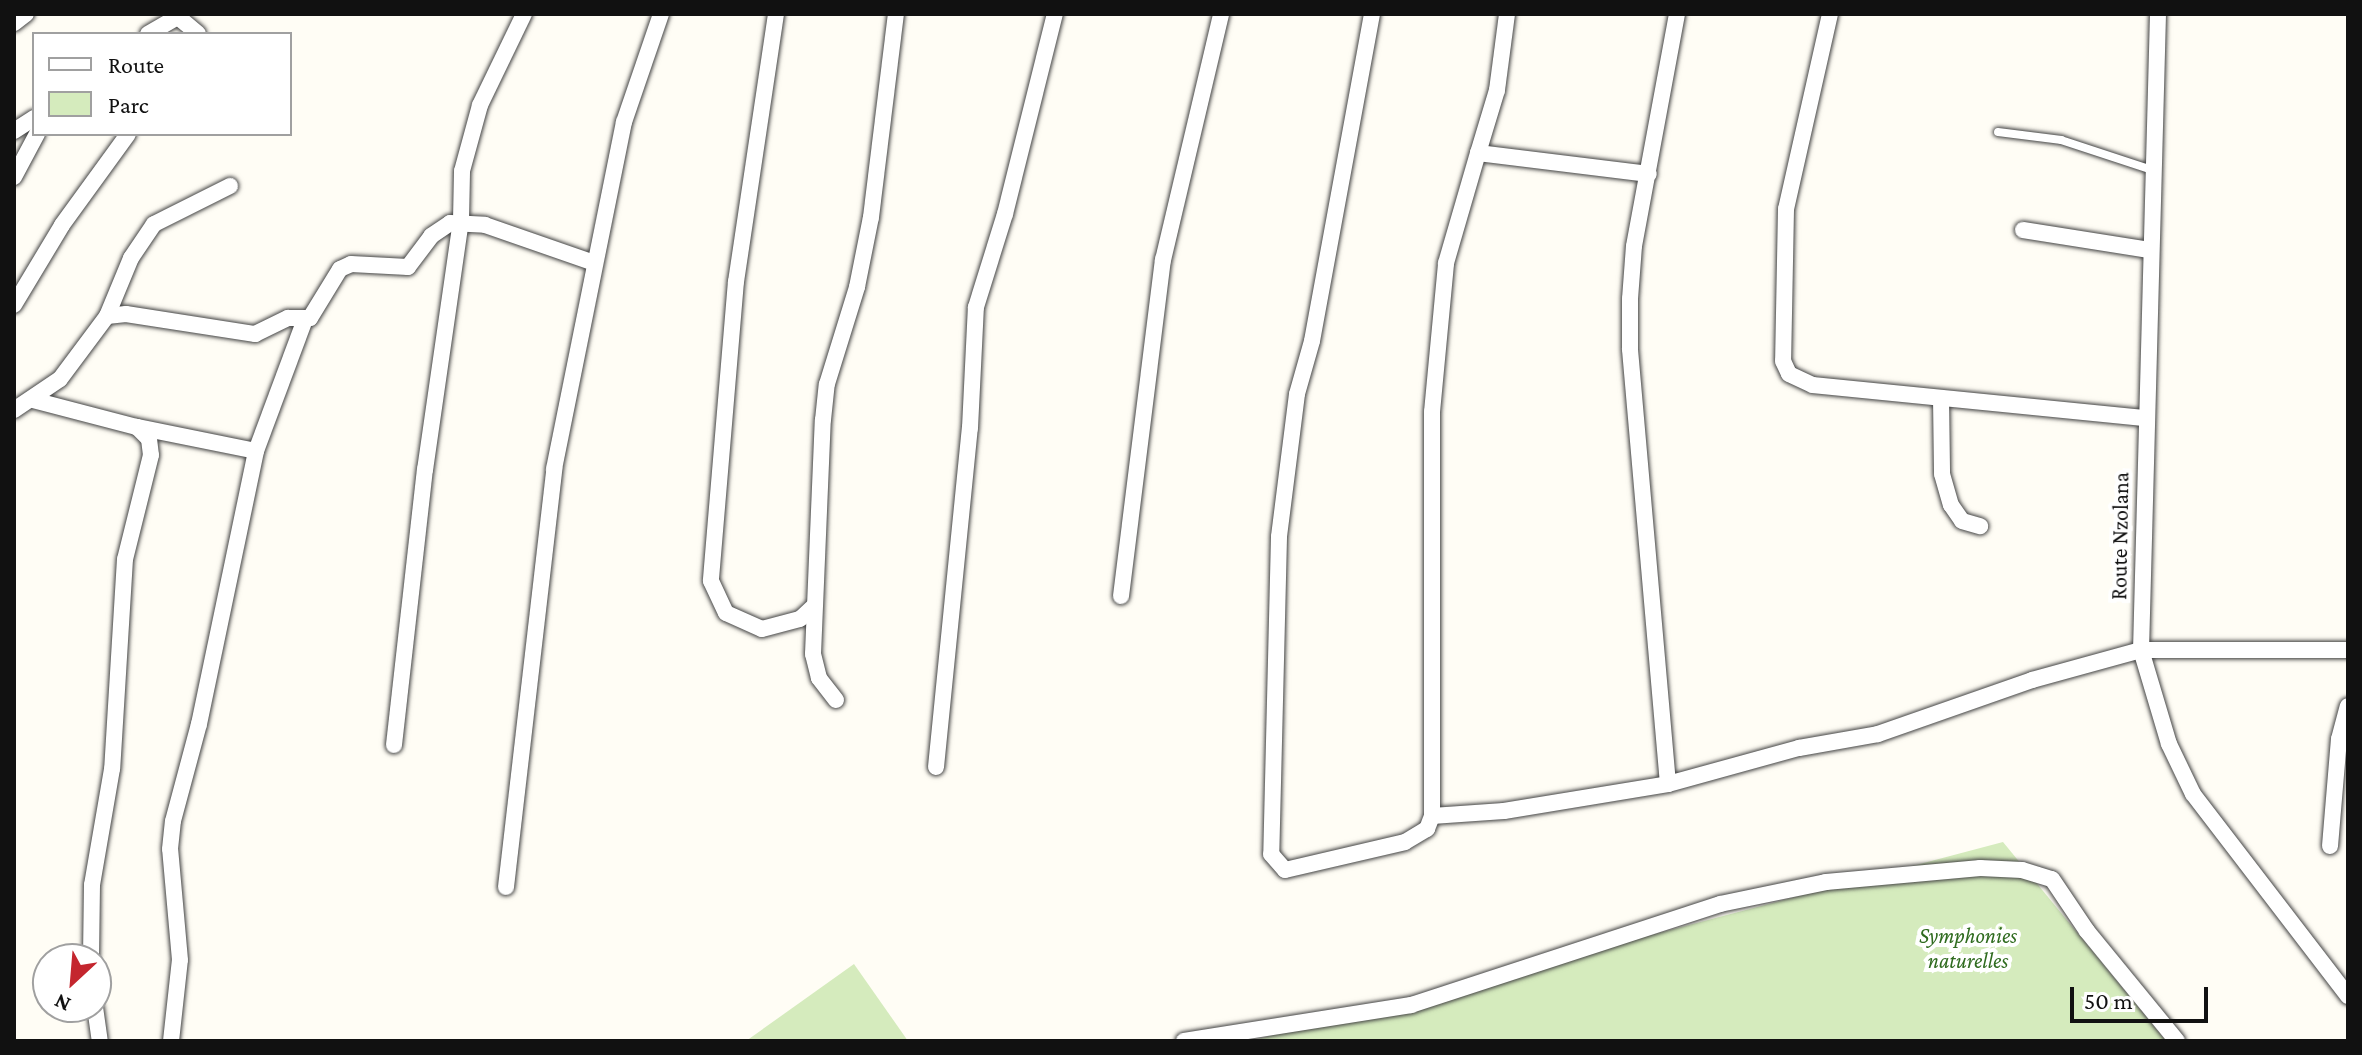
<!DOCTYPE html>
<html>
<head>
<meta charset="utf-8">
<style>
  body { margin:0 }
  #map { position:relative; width:2362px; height:1055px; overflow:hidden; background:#fffdf5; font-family:"Crimson Pro",serif }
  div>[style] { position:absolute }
  .green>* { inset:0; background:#d5ebbd }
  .roads { filter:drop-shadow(0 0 2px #444) drop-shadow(0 0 2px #444) }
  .service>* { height:8px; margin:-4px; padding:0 4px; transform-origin:4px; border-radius:4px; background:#fff }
  .minor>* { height:16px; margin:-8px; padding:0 8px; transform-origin:8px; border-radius:8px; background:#fff }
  span { translate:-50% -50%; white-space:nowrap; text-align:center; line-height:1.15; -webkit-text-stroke:8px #fff; paint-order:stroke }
  .street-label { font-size:22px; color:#111 }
  .park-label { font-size:22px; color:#2f6b1f; font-style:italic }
  .frame { position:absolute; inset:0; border:16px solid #111; pointer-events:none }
  .legend { position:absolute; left:32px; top:32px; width:260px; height:104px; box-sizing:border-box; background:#fff; border:2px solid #a0a0a0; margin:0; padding:10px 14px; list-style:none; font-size:24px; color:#111 }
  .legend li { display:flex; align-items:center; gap:16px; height:40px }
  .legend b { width:40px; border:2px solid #a0a0a0 }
  .north { position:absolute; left:32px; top:943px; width:80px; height:80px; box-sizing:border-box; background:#fff; border:2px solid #a0a0a0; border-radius:50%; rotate:206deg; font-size:22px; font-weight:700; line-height:32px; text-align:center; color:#111 }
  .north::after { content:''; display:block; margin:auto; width:28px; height:36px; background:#c4262e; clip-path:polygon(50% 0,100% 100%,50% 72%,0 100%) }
  .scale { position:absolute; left:2070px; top:987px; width:138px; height:36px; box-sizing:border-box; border:4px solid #111; border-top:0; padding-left:10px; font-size:24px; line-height:28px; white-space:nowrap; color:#111; -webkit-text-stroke:6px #fff; paint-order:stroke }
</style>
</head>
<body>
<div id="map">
  <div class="green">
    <i style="clip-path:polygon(2003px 842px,2166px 1041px,1250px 1041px)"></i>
    <i style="clip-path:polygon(854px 964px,908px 1041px,746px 1041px)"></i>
  </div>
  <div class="roads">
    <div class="service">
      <i style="left:1998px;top:132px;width:64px;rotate:7.2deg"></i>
      <i style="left:2061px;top:140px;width:96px;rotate:18.2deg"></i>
    </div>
    <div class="minor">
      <i style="left:776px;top:14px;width:270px;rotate:98.5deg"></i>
      <i style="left:736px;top:281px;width:301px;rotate:94.8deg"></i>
      <i style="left:711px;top:581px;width:35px;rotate:65deg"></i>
      <i style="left:726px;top:613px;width:39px;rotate:24deg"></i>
      <i style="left:762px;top:629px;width:39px;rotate:-15deg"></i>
      <i style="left:800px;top:619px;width:19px;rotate:-43deg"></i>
      <i style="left:1372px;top:14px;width:332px;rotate:100.4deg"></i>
      <i style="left:1312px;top:341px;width:55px;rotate:105.8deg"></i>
      <i style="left:1297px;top:394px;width:144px;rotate:97.2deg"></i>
      <i style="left:1279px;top:537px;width:317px;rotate:91.4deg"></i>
      <i style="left:1271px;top:854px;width:21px;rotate:49deg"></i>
      <i style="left:1285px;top:870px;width:123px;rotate:-13.1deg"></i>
      <i style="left:1405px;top:842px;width:26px;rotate:-31deg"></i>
      <i style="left:1427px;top:829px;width:14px;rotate:-69deg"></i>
      <i style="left:1432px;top:816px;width:404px;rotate:-90deg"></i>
      <i style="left:1432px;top:412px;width:150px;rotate:-84.6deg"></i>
      <i style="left:1446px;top:263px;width:115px;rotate:-73.8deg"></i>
      <i style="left:1478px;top:153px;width:172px;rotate:7deg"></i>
      <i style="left:1830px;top:14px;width:200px;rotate:102.7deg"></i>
      <i style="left:1786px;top:209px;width:152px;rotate:91.1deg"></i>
      <i style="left:1783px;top:361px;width:14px;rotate:65deg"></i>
      <i style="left:1789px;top:374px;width:26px;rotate:25deg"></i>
      <i style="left:1813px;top:385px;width:332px;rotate:5.7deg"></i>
      <i style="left:2158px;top:14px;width:636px;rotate:91.53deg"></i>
      <i style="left:2141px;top:650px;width:98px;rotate:73.4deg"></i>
      <i style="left:2169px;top:744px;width:55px;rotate:64.4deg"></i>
      <i style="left:2193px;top:794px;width:255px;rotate:52.5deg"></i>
      <i style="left:14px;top:23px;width:15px;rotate:-37deg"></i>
      <i style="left:148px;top:34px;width:34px;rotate:-30deg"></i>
      <i style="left:178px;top:17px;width:26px;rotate:40deg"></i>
      <i style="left:14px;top:131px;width:24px;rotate:-33deg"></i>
      <i style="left:1478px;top:153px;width:66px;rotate:-73.2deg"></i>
      <i style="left:1497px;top:90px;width:77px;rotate:-82.5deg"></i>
      <i style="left:14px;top:177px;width:49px;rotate:-61.9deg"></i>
      <i style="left:2023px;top:230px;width:128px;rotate:9deg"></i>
      <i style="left:14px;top:305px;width:93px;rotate:-59deg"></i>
      <i style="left:62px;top:225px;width:112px;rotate:-54deg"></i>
      <i style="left:107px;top:316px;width:63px;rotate:-67.5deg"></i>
      <i style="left:131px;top:258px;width:41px;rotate:-55.9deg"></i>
      <i style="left:154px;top:224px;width:85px;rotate:-26.6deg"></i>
      <i style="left:1941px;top:398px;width:76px;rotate:89.2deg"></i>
      <i style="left:1942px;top:474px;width:32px;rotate:74deg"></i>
      <i style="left:1951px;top:505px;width:19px;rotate:55deg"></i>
      <i style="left:1962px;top:521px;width:19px;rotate:16deg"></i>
      <i style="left:33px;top:400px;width:107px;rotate:14.6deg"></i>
      <i style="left:137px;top:427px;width:17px;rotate:45deg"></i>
      <i style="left:149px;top:439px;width:16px;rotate:83deg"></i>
      <i style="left:151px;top:455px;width:107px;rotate:104deg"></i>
      <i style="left:125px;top:559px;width:210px;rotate:93.5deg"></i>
      <i style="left:112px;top:769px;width:118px;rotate:99.8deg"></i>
      <i style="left:92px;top:885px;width:74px;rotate:90.8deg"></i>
      <i style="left:14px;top:410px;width:55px;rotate:-34deg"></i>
      <i style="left:60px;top:379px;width:79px;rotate:-53.3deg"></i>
      <i style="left:107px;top:316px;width:19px;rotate:-6deg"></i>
      <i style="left:126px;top:314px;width:131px;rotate:8.8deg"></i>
      <i style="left:255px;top:334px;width:37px;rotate:-26deg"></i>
      <i style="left:288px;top:318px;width:22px"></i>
      <i style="left:310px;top:318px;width:57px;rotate:-58.5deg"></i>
      <i style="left:340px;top:269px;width:12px;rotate:-24deg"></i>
      <i style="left:351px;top:264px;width:57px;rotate:3deg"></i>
      <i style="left:408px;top:267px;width:39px;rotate:-53deg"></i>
      <i style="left:431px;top:236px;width:23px;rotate:-34deg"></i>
      <i style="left:450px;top:223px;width:35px;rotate:3deg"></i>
      <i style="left:485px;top:225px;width:115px;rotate:19.2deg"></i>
      <i style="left:137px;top:427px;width:121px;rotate:11.4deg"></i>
      <i style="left:1121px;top:596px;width:339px;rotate:-82.9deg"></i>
      <i style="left:1163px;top:260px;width:253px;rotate:-76.7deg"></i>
      <i style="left:836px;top:700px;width:28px;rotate:-128deg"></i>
      <i style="left:819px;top:678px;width:25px;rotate:-104deg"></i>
      <i style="left:813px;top:654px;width:234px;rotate:-87.6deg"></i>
      <i style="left:823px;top:420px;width:36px;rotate:-84deg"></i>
      <i style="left:827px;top:384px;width:102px;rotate:-72.8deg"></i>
      <i style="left:857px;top:287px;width:71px;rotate:-78.7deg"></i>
      <i style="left:871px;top:217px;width:205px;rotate:-83deg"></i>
      <i style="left:394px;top:745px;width:277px;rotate:-83.6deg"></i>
      <i style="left:425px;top:470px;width:253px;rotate:-81.8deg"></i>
      <i style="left:461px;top:220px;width:49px;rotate:-88.8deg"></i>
      <i style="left:462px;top:171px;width:68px;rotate:-74.7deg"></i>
      <i style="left:480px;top:105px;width:101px;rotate:-64.2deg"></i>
      <i style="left:936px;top:767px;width:341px;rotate:-84.3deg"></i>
      <i style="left:970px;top:428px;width:121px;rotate:-87.2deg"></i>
      <i style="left:976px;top:307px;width:97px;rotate:-72.7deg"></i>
      <i style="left:1005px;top:214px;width:206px;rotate:-76deg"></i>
      <i style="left:1668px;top:784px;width:437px;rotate:-95deg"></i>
      <i style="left:1630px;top:349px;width:50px;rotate:-90deg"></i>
      <i style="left:1630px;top:299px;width:53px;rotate:-85.7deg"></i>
      <i style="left:1634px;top:246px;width:236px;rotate:-79.5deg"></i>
      <i style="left:1432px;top:816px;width:72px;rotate:-4deg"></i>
      <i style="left:1504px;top:811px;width:166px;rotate:-9.3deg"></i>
      <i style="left:1668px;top:784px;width:136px;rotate:-15.4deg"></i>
      <i style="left:1799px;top:748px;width:80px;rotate:-10deg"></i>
      <i style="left:1878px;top:734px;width:163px;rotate:-19.3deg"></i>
      <i style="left:2032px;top:680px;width:113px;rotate:-15.4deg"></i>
      <i style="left:2141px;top:650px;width:207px"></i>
      <i style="left:2330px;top:846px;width:107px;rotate:-85.2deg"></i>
      <i style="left:2339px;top:739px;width:34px;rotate:-75deg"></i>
      <i style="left:506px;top:887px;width:421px;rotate:-83.4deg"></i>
      <i style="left:554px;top:469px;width:354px;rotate:-78.6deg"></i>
      <i style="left:624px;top:122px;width:114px;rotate:-71.1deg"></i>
      <i style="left:95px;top:1007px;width:34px;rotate:82deg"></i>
      <i style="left:171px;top:1041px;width:81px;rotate:-83.7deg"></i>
      <i style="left:180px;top:960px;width:111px;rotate:-95.1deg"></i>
      <i style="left:170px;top:849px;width:28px;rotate:-84deg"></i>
      <i style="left:173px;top:821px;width:100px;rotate:-75deg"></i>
      <i style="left:199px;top:724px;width:279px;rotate:-78.2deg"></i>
      <i style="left:256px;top:451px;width:141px;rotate:-69.6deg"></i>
      <i style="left:1184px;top:1041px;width:230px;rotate:-9deg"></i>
      <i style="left:1411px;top:1005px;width:325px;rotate:-18.1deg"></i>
      <i style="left:1720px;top:904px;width:108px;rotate:-11.7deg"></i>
      <i style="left:1826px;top:882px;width:155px;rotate:-5.2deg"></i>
      <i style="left:1980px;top:868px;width:42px;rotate:2.7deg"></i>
      <i style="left:2022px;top:870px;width:31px;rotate:17deg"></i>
      <i style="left:2052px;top:879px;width:63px;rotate:56.1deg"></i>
      <i style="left:2087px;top:931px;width:142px;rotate:50.7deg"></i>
    </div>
  </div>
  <div class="street-label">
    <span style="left:2120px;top:536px;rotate:-89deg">Route Nzolana</span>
  </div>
  <div class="park-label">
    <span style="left:1968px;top:948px">Symphonies<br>naturelles</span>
  </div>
  <div class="frame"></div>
  <ul class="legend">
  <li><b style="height:10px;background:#fff"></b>Route</li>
  <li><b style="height:22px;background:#d5ebbd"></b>Parc</li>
  </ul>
  <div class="north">N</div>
  <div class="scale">50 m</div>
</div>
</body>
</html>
